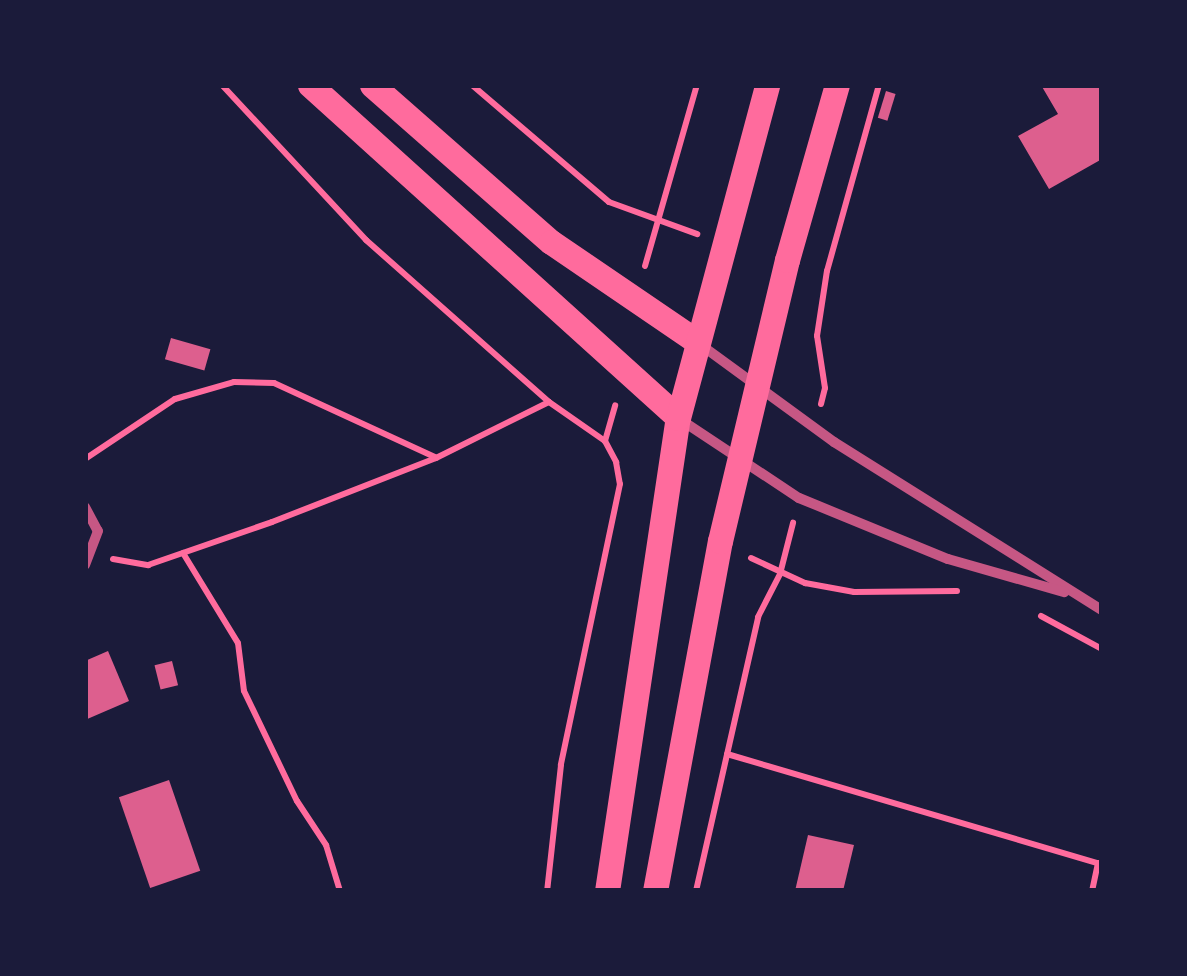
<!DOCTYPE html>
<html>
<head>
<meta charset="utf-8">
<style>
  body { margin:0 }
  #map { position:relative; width:1187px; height:976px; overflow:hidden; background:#1b1b3a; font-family:Roboto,sans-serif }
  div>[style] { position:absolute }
  .building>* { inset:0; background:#dd5f8e; transform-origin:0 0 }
  .path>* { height:6px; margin:-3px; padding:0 3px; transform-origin:3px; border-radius:3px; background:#ff6b9d }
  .minor>* { height:10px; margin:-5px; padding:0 5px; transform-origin:5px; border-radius:5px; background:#c65784 }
  .primary>* { height:25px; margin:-12.5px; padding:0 12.5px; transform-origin:12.5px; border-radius:12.5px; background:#ff6b9d }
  span { translate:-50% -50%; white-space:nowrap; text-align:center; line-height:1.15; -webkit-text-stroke:8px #1b1b3a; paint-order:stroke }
  .frame { position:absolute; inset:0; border:88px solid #1b1b3a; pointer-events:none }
</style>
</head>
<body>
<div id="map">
  <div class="building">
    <i style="clip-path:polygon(1041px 85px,1102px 85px,1102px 159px,1049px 189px,1018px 136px,1058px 114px)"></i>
    <i style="left:886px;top:91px;width:10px;height:28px;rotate:17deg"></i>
    <i style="left:171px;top:338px;width:41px;height:22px;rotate:16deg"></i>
    <i style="clip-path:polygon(108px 651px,129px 701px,85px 720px,85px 661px)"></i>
    <i style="left:172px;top:661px;width:25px;height:18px;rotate:76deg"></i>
    <i style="left:169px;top:780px;width:96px;height:53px;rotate:71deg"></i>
    <i style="clip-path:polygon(808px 835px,854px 845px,843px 891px,795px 891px)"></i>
  </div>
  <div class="path">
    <i style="left:222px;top:85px;width:212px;rotate:47.1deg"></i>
    <i style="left:366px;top:240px;width:244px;rotate:41.5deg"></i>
    <i style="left:549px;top:402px;width:68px;rotate:34.9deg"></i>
    <i style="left:605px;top:441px;width:24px;rotate:62deg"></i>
    <i style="left:616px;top:462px;width:22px;rotate:80deg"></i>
    <i style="left:620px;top:484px;width:287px;rotate:101.9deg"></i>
    <i style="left:561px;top:765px;width:127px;rotate:96.3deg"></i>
    <i style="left:472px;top:85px;width:180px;rotate:40.5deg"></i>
    <i style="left:609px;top:202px;width:94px;rotate:20deg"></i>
    <i style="left:645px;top:266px;width:188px;rotate:-74deg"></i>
    <i style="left:821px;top:404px;width:16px;rotate:-76deg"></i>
    <i style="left:825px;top:388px;width:53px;rotate:-98.7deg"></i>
    <i style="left:817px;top:336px;width:66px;rotate:-81.3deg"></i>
    <i style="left:827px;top:271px;width:193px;rotate:-74.4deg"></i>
    <i style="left:605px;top:441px;width:37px;rotate:-74deg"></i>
    <i style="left:85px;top:459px;width:108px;rotate:-33.7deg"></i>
    <i style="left:175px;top:399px;width:61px;rotate:-16.1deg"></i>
    <i style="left:234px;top:382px;width:40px;rotate:1.4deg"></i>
    <i style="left:274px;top:383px;width:177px;rotate:24.7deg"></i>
    <i style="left:183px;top:553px;width:105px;rotate:58.6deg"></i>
    <i style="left:238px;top:643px;width:48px;rotate:82.9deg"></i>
    <i style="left:244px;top:691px;width:122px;rotate:64.3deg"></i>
    <i style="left:297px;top:801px;width:53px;rotate:56.6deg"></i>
    <i style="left:326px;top:845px;width:48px;rotate:73.1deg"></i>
    <i style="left:751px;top:558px;width:60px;rotate:24.8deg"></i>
    <i style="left:805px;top:583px;width:50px;rotate:10.4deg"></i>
    <i style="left:854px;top:592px;width:103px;rotate:-0.6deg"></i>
    <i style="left:113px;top:559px;width:36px;rotate:10deg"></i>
    <i style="left:148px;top:565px;width:131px;rotate:-19.1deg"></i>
    <i style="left:272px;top:522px;width:176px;rotate:-21.3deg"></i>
    <i style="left:436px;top:458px;width:126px;rotate:-26.4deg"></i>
    <i style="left:1041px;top:616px;width:69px;rotate:28.4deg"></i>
    <i style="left:727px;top:754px;width:387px;rotate:16.4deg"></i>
    <i style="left:1098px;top:863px;width:29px;rotate:102deg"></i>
    <i style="left:696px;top:891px;width:281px;rotate:-77.2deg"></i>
    <i style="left:758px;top:617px;width:48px;rotate:-62.9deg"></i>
    <i style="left:780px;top:574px;width:53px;rotate:-75.7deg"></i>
  </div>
  <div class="minor">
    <i style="left:701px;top:345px;width:165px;rotate:36.1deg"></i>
    <i style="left:834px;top:442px;width:316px;rotate:32.1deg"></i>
    <i style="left:681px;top:420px;width:141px;rotate:33.5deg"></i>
    <i style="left:799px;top:498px;width:161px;rotate:22.3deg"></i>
    <i style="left:948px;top:559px;width:121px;rotate:15.9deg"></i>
    <i style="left:85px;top:507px;width:27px;rotate:62deg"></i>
    <i style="left:98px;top:531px;width:36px;rotate:111deg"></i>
  </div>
  <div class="primary">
    <i style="left:310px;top:85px;width:496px;rotate:42.1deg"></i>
    <i style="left:372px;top:85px;width:238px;rotate:41.3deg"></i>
    <i style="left:551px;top:242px;width:176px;rotate:34.3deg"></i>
    <i style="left:607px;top:891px;width:478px;rotate:-81.5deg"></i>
    <i style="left:678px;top:418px;width:345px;rotate:-75deg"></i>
    <i style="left:655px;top:891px;width:356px;rotate:-79.5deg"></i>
    <i style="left:720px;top:541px;width:289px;rotate:-76.6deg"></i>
    <i style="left:787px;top:260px;width:182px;rotate:-74.1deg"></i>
  </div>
  <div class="frame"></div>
</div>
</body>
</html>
